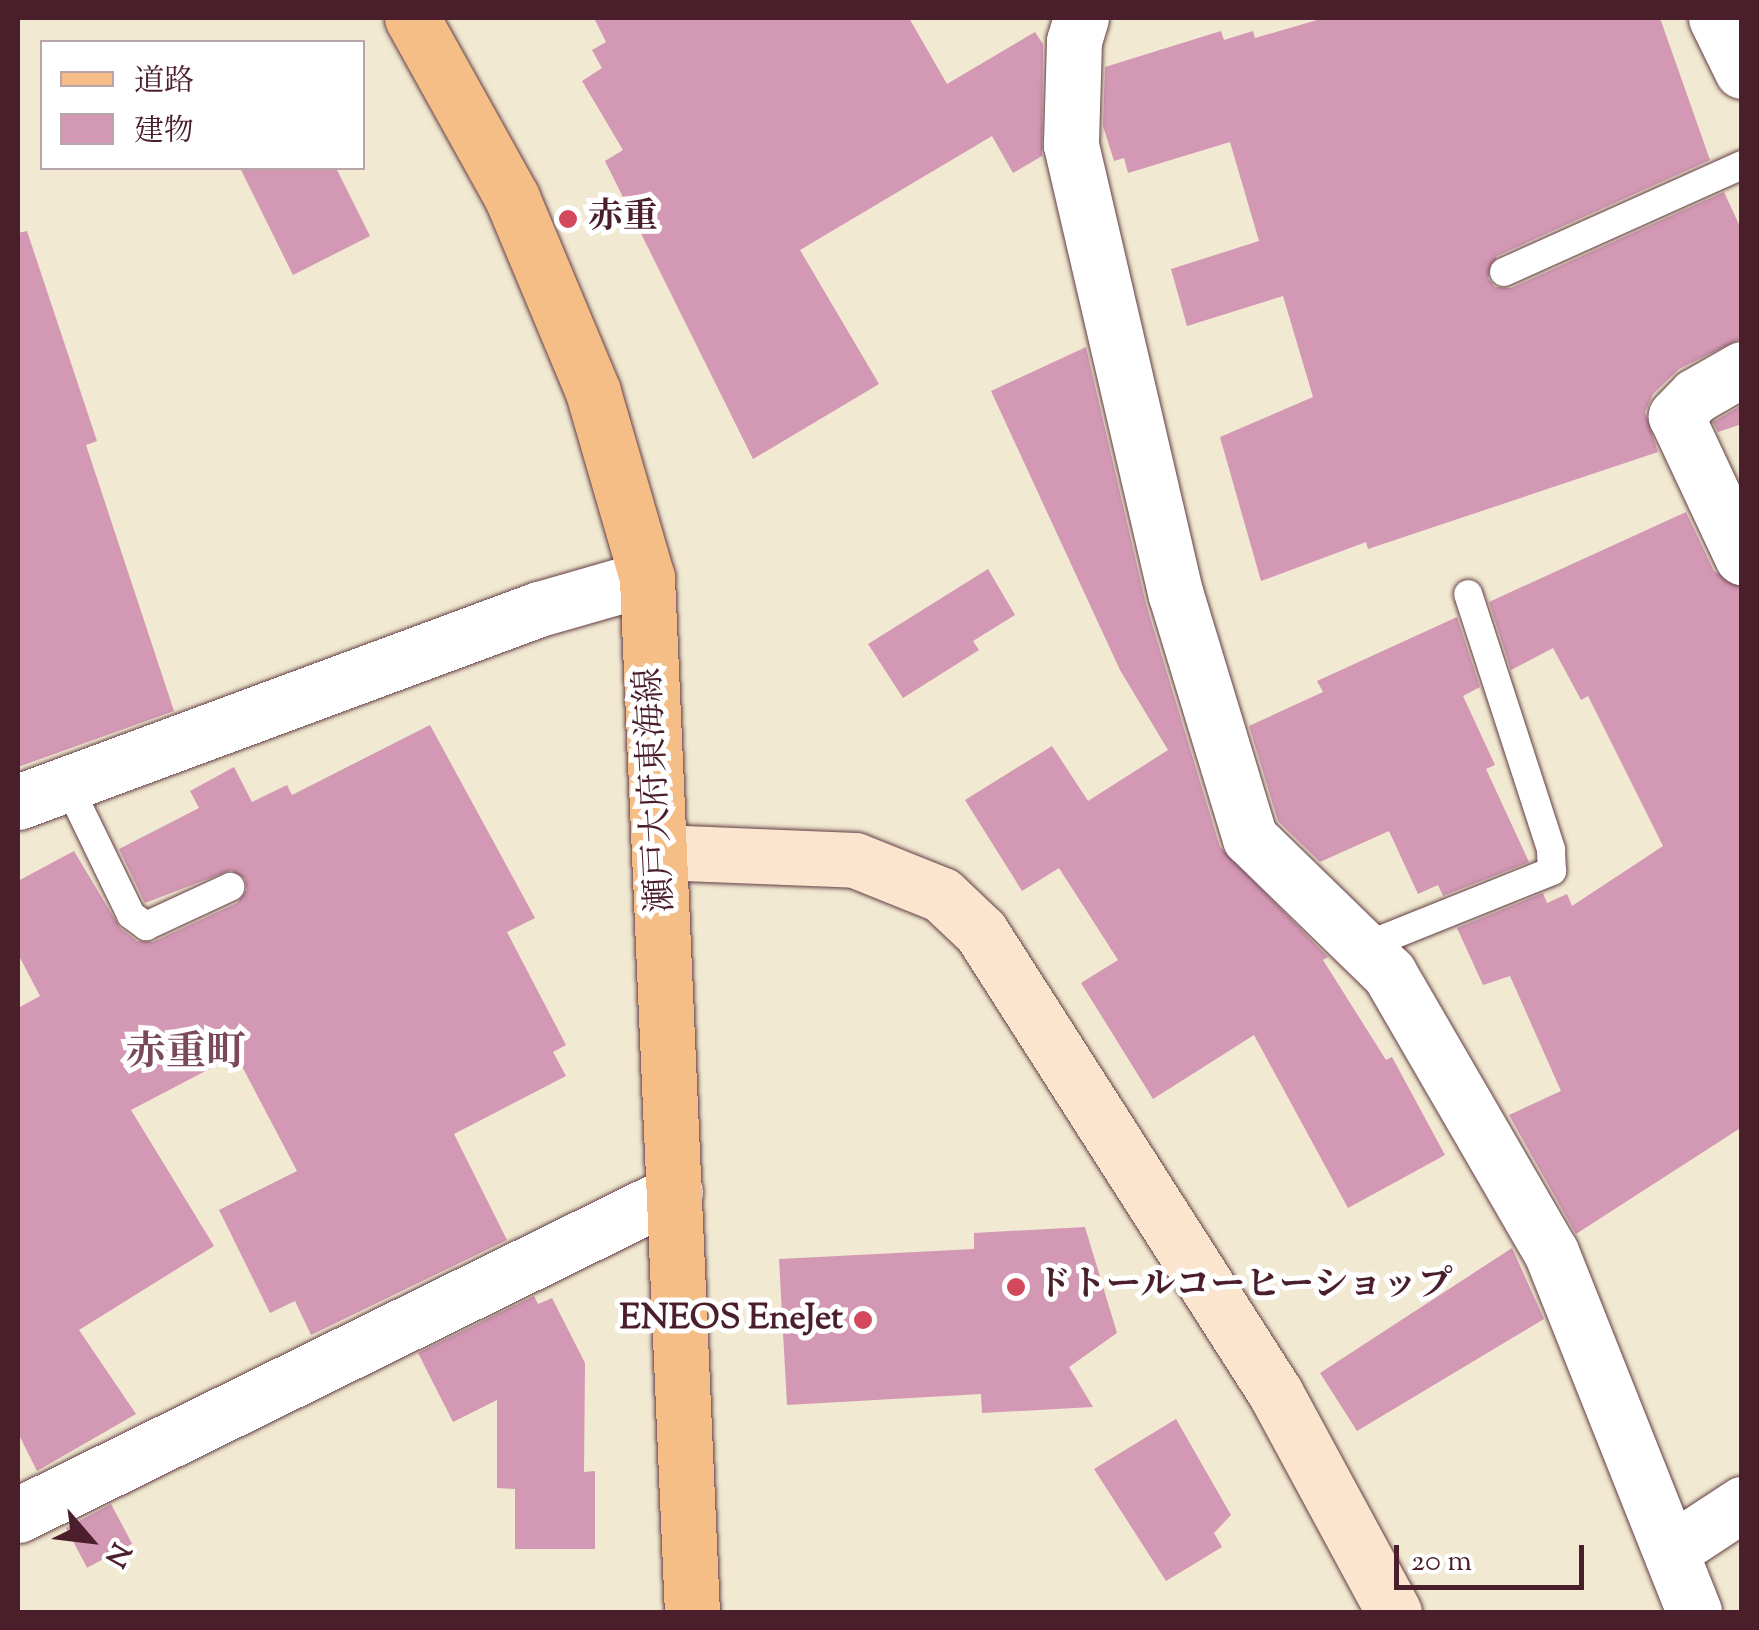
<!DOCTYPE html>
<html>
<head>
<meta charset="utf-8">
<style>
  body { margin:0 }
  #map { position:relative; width:1759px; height:1630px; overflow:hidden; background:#f1e9d1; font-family:"Sorts Mill Goudy","Noto Serif JP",serif }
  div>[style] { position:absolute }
  .building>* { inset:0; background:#d398b4; transform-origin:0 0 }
  .roads { filter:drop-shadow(0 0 2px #633d44) drop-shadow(0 0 2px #633d44) }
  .lane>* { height:28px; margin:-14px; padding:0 14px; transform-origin:14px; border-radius:14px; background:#fff }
  .street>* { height:55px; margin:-27.5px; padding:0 27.5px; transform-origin:27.5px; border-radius:27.5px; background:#fff }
  .secondary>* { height:55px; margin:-27.5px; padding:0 27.5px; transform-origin:27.5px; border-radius:27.5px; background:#fbe5cf }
  .primary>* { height:55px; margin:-27.5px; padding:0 27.5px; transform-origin:27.5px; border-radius:27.5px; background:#f6be87 }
  .dots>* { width:28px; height:28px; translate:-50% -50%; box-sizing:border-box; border:5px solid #fff; border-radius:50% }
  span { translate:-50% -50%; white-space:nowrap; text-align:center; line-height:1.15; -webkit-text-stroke:10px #fff; paint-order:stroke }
  .poi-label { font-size:35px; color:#4a1f2b; font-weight:700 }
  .left { translate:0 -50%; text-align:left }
  .right { translate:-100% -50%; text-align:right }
  .street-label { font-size:35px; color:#4a1f2b }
  .quarter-label { font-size:40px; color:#7a495b; font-weight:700 }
  .frame { position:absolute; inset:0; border:20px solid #4a1f2b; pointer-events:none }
  .legend { position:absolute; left:40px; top:40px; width:325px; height:130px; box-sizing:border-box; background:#fff; border:2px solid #b7a5aa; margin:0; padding:12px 18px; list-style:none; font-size:30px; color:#4a1f2b }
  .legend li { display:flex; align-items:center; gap:20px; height:50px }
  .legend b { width:50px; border:2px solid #b7a5aa }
  .north { position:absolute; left:40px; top:1490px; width:100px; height:100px; -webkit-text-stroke:8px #fff; paint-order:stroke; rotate:118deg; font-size:28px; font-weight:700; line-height:40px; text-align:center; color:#4a1f2b }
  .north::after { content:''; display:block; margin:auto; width:35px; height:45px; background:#4a1f2b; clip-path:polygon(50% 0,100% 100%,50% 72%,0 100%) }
  .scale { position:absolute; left:1394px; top:1545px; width:190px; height:45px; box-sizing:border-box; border:5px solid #4a1f2b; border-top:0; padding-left:12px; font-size:30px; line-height:35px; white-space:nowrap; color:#4a1f2b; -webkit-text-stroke:8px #fff; paint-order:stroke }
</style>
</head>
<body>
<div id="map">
  <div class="building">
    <i style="clip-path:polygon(594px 18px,909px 18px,947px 84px,1035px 32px,1043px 44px,1042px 156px,1013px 173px,992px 136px,800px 250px,879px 384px,753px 459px,605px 161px,623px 150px,582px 81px,602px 68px,592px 50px,606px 42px)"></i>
    <i style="clip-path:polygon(1324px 18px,1660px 18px,1710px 160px,1497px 256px,1488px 278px,1495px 287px,1511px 288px,1724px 192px,1742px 231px,1742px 338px,1679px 369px,1653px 394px,1645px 412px,1658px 452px,1368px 549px,1366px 542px,1261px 581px,1220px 437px,1313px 397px,1283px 296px,1187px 326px,1171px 269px,1259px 241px,1230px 142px,1128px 173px,1124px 158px,1114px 161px,1103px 126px,1105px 67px,1221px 31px,1224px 40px,1253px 31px,1255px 38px)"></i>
    <i style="clip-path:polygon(240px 168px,336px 168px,370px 236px,293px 275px)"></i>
    <i style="clip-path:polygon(27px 231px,97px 441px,86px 445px,174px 711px,18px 767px,18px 233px)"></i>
    <i style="clip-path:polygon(1086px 347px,1146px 604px,1220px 847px,1328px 957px,1323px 960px,1386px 1060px,1392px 1057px,1445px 1155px,1348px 1208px,1254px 1035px,1153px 1099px,1081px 983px,1118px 960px,1059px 868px,1022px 891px,965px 800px,1052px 746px,1088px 801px,1168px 750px,1120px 670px,991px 391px)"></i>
    <i style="clip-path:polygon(1742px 405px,1742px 424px,1718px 432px,1713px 422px)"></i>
    <i style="clip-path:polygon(1686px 512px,1714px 571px,1742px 588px,1742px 1127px,1576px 1234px,1509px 1115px,1561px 1091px,1510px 976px,1483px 985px,1457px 928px,1543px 893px,1547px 903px,1567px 894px,1572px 906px,1663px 846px,1588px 696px,1581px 700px,1553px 648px,1511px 670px,1489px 602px)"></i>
    <i style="clip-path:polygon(988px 569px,1015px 615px,973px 641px,979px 650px,903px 698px,868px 644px)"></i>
    <i style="clip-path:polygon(1457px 617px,1480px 687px,1463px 696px,1495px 765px,1486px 769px,1529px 862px,1443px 896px,1438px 885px,1418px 894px,1389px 831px,1320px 862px,1278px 821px,1249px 726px,1323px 692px,1317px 681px)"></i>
    <i style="clip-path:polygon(430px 725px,535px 918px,507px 932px,566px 1045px,553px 1052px,566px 1076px,454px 1134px,507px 1240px,311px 1335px,295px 1301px,270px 1313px,219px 1210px,297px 1171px,236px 1055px,131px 1110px,214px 1246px,79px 1330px,136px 1414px,37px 1471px,18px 1433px,18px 1008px,40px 996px,18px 954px,18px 881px,74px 851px,120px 928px,137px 941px,153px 942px,237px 903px,247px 890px,245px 879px,231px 870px,145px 903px,119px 849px,199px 808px,190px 791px,234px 767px,252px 802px,287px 785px,292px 795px)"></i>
    <i style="clip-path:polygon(1085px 1227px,1117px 1333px,1069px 1367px,1093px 1407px,982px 1413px,981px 1394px,787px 1405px,779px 1259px,974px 1249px,974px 1233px)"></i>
    <i style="clip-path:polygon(1512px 1248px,1544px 1319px,1357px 1431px,1320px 1373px)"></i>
    <i style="clip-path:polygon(534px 1296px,538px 1304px,552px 1298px,585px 1363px,584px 1472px,595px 1471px,595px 1549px,515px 1549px,515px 1489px,497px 1488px,497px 1400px,453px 1422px,418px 1353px)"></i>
    <i style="clip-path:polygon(1176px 1419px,1231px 1515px,1214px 1533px,1222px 1547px,1166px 1581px,1094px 1469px)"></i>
    <i style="left:111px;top:1504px;width:45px;height:51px;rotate:62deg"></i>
  </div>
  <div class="roads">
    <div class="lane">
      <i style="left:1504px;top:272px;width:261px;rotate:-24.2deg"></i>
      <i style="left:68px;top:785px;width:144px;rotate:64.1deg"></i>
      <i style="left:131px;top:915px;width:19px;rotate:36deg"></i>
      <i style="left:146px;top:926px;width:93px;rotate:-24.9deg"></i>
      <i style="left:1363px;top:947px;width:204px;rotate:-21.9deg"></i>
      <i style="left:1552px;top:871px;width:22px;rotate:-93deg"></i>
      <i style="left:1551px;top:849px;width:268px;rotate:-108deg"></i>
    </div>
    <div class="street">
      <i style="left:1081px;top:18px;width:24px;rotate:107deg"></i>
      <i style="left:1074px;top:41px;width:104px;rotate:91.7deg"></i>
      <i style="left:1071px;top:145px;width:462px;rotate:76.9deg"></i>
      <i style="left:1176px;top:595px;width:254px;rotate:73.1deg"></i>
      <i style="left:1250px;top:838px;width:194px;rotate:44.2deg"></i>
      <i style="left:1389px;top:973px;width:323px;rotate:59.9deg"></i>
      <i style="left:1551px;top:1252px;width:387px;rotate:68.3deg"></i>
      <i style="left:1716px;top:18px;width:59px;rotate:63.9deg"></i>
      <i style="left:1742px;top:369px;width:54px;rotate:150.1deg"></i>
      <i style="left:1695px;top:396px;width:28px;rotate:134deg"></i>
      <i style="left:1676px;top:416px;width:156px;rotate:64.9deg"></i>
      <i style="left:18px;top:802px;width:556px;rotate:-20.33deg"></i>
      <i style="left:539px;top:609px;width:112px;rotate:-16deg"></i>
      <i style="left:18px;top:1515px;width:732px;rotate:-26.18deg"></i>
      <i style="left:1672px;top:1550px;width:84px;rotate:-33.3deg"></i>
    </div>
    <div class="secondary">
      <i style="left:659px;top:852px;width:196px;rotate:2.3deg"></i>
      <i style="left:855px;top:860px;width:94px;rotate:21.9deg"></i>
      <i style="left:942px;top:895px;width:54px;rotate:43.5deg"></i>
      <i style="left:981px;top:932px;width:548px;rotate:57.44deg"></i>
      <i style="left:1276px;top:1394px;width:248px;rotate:61.6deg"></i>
    </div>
    <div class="primary">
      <i style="left:412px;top:18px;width:206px;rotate:60.9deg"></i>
      <i style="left:512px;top:198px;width:210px;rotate:67.3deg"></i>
      <i style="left:593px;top:392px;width:194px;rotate:73.8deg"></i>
      <i style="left:647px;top:578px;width:1035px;rotate:87.51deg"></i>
    </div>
  </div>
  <div class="dots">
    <i style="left:568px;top:219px;background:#d1495b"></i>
    <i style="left:1016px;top:1287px;background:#d1495b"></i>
    <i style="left:863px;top:1320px;background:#d1495b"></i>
  </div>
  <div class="poi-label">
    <span class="left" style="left:588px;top:219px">赤重</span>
    <span class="left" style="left:1036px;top:1287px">ドトールコーヒーショップ</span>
    <span class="right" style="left:843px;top:1320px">ENEOS EneJet</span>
  </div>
  <div class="street-label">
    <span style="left:657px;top:790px;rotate:-93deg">瀬戸大府東海線</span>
  </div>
  <div class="quarter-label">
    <span style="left:186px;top:1055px">赤重町</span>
  </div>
  <div class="frame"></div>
  <ul class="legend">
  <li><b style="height:12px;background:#f6be87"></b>道路</li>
  <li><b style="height:28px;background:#d398b4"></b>建物</li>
  </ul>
  <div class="north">N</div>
  <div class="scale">20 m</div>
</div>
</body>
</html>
